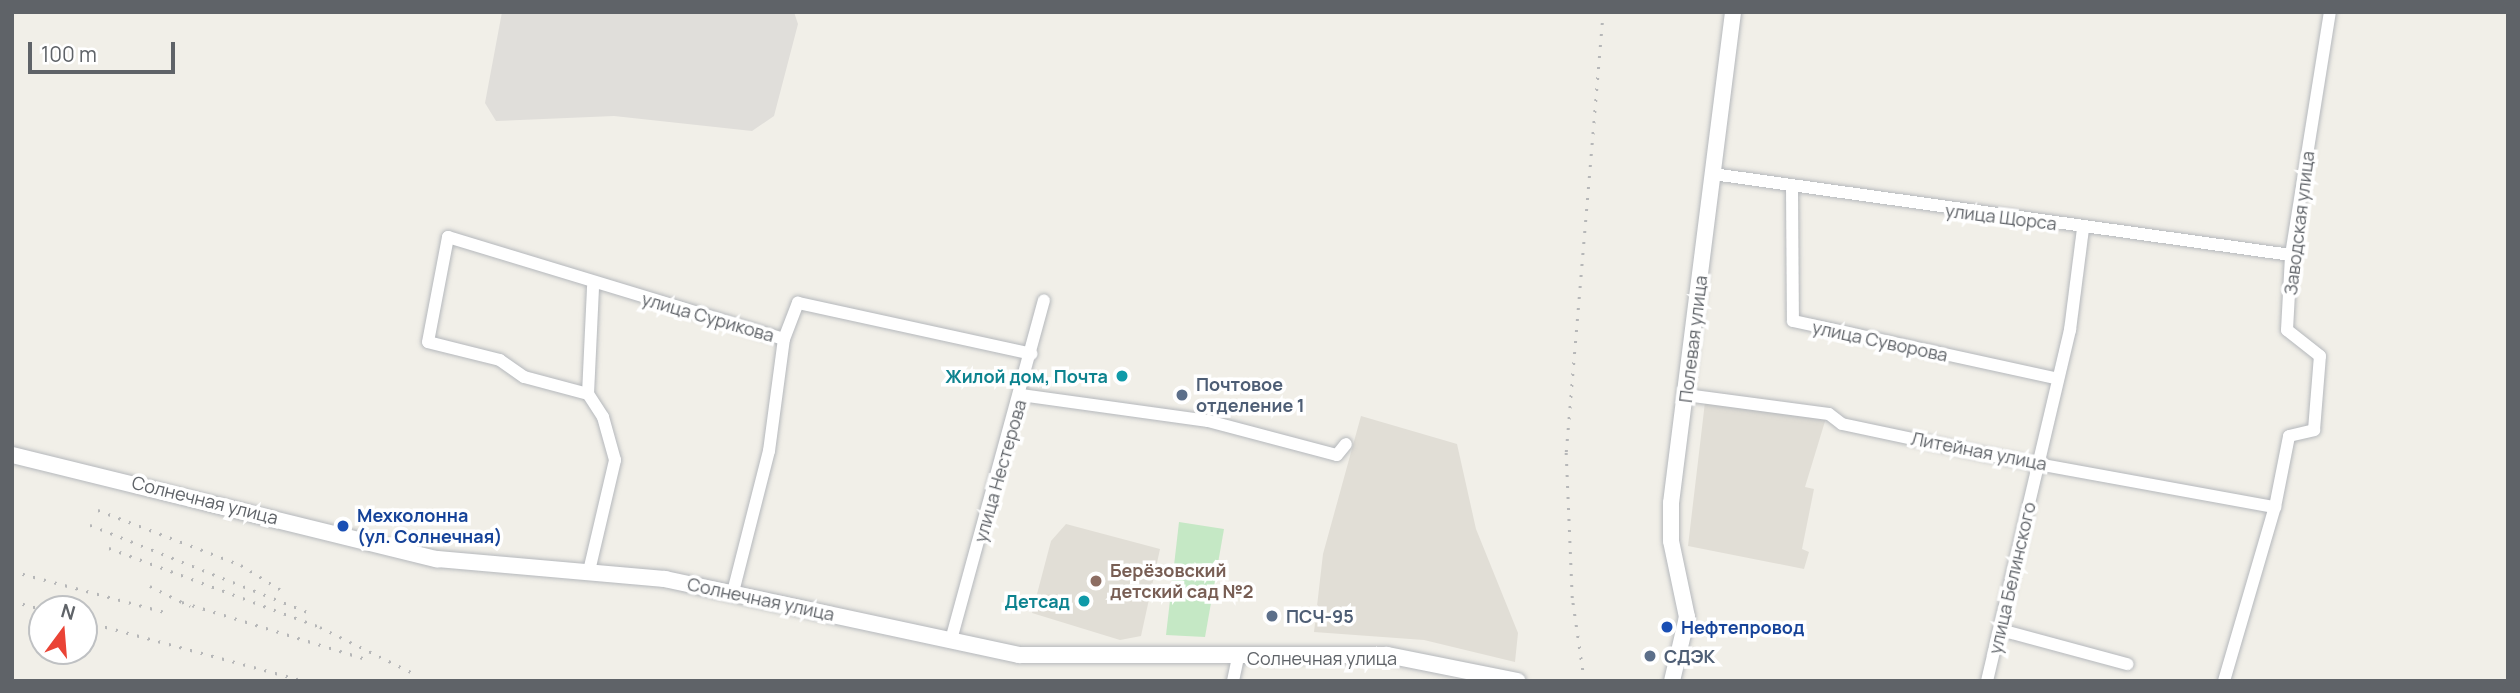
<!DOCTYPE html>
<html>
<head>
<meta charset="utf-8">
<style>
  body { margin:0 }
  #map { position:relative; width:2520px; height:693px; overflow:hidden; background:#f1efe8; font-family:Manrope,sans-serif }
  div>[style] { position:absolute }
  .industrial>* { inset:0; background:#e0deda }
  .education>* { inset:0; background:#e1ded6 }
  .green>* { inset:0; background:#c5e8c5 }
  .roads { filter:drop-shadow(0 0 2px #b5b8bc) drop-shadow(0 0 2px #b5b8bc) }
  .street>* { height:12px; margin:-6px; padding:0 6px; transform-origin:6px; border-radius:6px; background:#fff }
  .secondary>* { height:16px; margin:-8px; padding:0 8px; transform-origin:8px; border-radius:8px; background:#fff }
  .rail>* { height:2.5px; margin-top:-1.25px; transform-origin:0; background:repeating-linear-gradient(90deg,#b6b7b8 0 2px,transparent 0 11px) }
  .dots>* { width:19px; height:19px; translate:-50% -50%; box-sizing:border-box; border:4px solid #fff; border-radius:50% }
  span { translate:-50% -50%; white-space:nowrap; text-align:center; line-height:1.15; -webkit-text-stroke:7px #fff; paint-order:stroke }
  .street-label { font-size:18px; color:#5f6368 }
  .culture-label { font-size:18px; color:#0d838f; font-weight:700 }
  .right { translate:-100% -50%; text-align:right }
  .service-label { font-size:18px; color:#4e5e75; font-weight:700 }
  .left { translate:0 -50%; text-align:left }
  .transit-label { font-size:18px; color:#164399; font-weight:700 }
  .education-label { font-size:18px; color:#785e54; font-weight:700 }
  .frame { position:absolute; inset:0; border:14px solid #5f6368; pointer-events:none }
  .north { position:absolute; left:28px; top:595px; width:70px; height:70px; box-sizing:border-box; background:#fff; border:2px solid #bfc1c3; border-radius:50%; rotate:16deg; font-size:19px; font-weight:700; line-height:28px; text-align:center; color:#5f6368 }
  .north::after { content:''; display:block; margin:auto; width:24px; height:32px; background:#ea4335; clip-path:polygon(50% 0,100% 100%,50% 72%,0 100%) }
  .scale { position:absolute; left:28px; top:42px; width:147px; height:32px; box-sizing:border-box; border:4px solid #5f6368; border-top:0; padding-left:9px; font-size:21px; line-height:24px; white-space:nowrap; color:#5f6368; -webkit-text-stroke:5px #fff; paint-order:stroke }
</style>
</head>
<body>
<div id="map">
  <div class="industrial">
    <i style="clip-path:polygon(502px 12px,794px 12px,798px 24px,774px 116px,752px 131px,614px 116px,496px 121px,485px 103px)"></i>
  </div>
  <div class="education">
    <i style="clip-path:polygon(1705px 402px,1826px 418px,1805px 487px,1814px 489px,1802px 549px,1809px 552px,1804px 569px,1688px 546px)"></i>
    <i style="clip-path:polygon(1361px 416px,1457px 444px,1476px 529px,1518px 633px,1515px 662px,1424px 640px,1314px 632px,1323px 554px)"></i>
    <i style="clip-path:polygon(1066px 524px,1160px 549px,1141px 636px,1120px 640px,1032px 613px,1051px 541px)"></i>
  </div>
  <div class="green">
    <i style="clip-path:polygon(1179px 522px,1224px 529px,1205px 637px,1166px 635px)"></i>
  </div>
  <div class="roads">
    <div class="street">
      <i style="left:1713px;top:174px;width:584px;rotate:7.98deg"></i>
      <i style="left:1792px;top:188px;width:133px;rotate:89.6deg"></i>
      <i style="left:1793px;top:321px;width:271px;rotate:12.3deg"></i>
      <i style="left:588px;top:394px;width:66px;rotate:-165.1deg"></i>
      <i style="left:524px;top:377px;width:29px;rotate:-145deg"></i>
      <i style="left:500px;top:360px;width:74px;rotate:-166deg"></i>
      <i style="left:428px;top:342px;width:107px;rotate:-79.2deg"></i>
      <i style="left:448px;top:237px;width:351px;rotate:16.9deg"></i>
      <i style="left:784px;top:339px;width:39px;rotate:-69deg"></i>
      <i style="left:798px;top:303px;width:239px;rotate:12.3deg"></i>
      <i style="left:1021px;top:395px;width:189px;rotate:7.9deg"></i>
      <i style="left:1208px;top:421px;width:133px;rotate:14.8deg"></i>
      <i style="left:1337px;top:455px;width:14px;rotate:-51deg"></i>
      <i style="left:1686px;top:395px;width:144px;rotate:7.6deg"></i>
      <i style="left:1829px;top:414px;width:16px;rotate:38deg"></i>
      <i style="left:1842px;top:424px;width:149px;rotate:12deg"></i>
      <i style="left:1988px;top:455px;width:292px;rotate:10.3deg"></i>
      <i style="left:589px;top:571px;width:114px;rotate:-76.8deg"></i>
      <i style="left:615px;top:460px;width:45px;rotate:-105.6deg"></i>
      <i style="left:603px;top:417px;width:27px;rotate:-123deg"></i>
      <i style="left:588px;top:394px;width:108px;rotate:-87.3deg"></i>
      <i style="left:733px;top:592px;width:146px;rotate:-75.7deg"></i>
      <i style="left:769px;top:451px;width:113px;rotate:-82.4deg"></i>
      <i style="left:2001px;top:630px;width:131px;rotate:15.1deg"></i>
      <i style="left:951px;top:640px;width:352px;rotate:-74.7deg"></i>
      <i style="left:1233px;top:681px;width:24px;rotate:-78deg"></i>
      <i style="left:1987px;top:681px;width:361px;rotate:-76.7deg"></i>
      <i style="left:2070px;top:330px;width:103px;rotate:-82.7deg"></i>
      <i style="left:2224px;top:681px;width:181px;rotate:-73.7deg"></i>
      <i style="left:2275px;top:507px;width:72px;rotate:-78.8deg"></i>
      <i style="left:2289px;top:436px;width:26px;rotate:-13deg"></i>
      <i style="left:2314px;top:430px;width:74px;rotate:-85.4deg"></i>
      <i style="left:2320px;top:356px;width:42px;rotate:-141.8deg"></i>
      <i style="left:2287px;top:330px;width:75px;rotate:-86.9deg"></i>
      <i style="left:2291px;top:255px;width:246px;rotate:-80.9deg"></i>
    </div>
    <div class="secondary">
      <i style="left:12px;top:455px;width:438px;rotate:13.8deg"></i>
      <i style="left:437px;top:559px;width:229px;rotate:5deg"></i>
      <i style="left:665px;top:579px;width:362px;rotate:12.1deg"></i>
      <i style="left:1019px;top:655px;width:368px"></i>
      <i style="left:1387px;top:655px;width:133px;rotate:11.3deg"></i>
      <i style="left:1672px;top:681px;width:66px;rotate:-76.8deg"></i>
      <i style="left:1687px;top:617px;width:78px;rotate:-101.9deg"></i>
      <i style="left:1671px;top:541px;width:38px;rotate:-90deg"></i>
      <i style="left:1671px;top:503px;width:495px;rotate:-82.8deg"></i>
    </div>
  </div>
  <div class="rail">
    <i style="left:98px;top:510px;width:153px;rotate:21deg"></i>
    <i style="left:241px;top:565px;width:53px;rotate:31.9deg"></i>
    <i style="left:90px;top:525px;width:234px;rotate:21.8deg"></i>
    <i style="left:109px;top:548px;width:225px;rotate:20.5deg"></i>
    <i style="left:320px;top:627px;width:108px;rotate:26.3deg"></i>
    <i style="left:12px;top:571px;width:163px;rotate:15deg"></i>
    <i style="left:150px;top:586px;width:45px;rotate:26.6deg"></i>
    <i style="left:12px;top:601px;width:31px;rotate:15deg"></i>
    <i style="left:182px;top:602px;width:196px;rotate:17.2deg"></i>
    <i style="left:84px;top:621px;width:229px;rotate:15.2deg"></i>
    <i style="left:1584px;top:681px;width:84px;rotate:-98.2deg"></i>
    <i style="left:1572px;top:598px;width:146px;rotate:-92.4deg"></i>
    <i style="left:1566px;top:452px;width:442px;rotate:-85.2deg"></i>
  </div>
  <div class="dots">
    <i style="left:1122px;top:376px;background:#0f9aa8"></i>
    <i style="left:1182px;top:395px;background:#5c6f8a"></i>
    <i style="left:343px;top:526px;background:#1a4fb4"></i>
    <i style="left:1096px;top:581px;background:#8d6e63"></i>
    <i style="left:1084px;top:601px;background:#0f9aa8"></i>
    <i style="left:1272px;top:616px;background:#5c6f8a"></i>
    <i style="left:1667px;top:627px;background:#1a4fb4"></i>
    <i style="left:1650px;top:656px;background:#5c6f8a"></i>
  </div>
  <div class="street-label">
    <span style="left:2001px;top:217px;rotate:7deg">улица Щорса</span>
    <span style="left:2299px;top:223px;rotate:-83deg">Заводская улица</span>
    <span style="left:708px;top:317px;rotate:16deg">улица Сурикова</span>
    <span style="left:1693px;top:339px;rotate:-83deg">Полевая улица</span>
    <span style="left:1880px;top:341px;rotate:12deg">улица Суворова</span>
    <span style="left:1979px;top:451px;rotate:11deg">Литейная улица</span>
    <span style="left:1000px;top:471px;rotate:-74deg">улица Нестерова</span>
    <span style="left:205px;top:500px;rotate:14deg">Солнечная улица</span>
    <span style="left:2012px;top:578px;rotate:-77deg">улица Белинского</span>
    <span style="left:761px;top:599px;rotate:12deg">Солнечная улица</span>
    <span style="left:1322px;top:658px">Солнечная улица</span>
  </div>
  <div class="culture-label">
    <span class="right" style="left:1108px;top:376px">Жилой дом, Почта</span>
    <span class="right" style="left:1070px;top:601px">Детсад</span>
  </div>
  <div class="service-label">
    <span class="left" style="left:1196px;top:395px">Почтовое<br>отделение 1</span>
    <span class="left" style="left:1286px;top:616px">ПСЧ-95</span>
    <span class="left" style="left:1664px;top:656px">СДЭК</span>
  </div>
  <div class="transit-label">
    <span class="left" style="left:357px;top:526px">Мехколонна<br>(ул. Солнечная)</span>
    <span class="left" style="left:1681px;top:627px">Нефтепровод</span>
  </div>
  <div class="education-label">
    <span class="left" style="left:1110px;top:581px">Берёзовский<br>детский сад №2</span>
  </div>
  <div class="frame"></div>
  <div class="north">N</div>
  <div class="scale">100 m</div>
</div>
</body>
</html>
